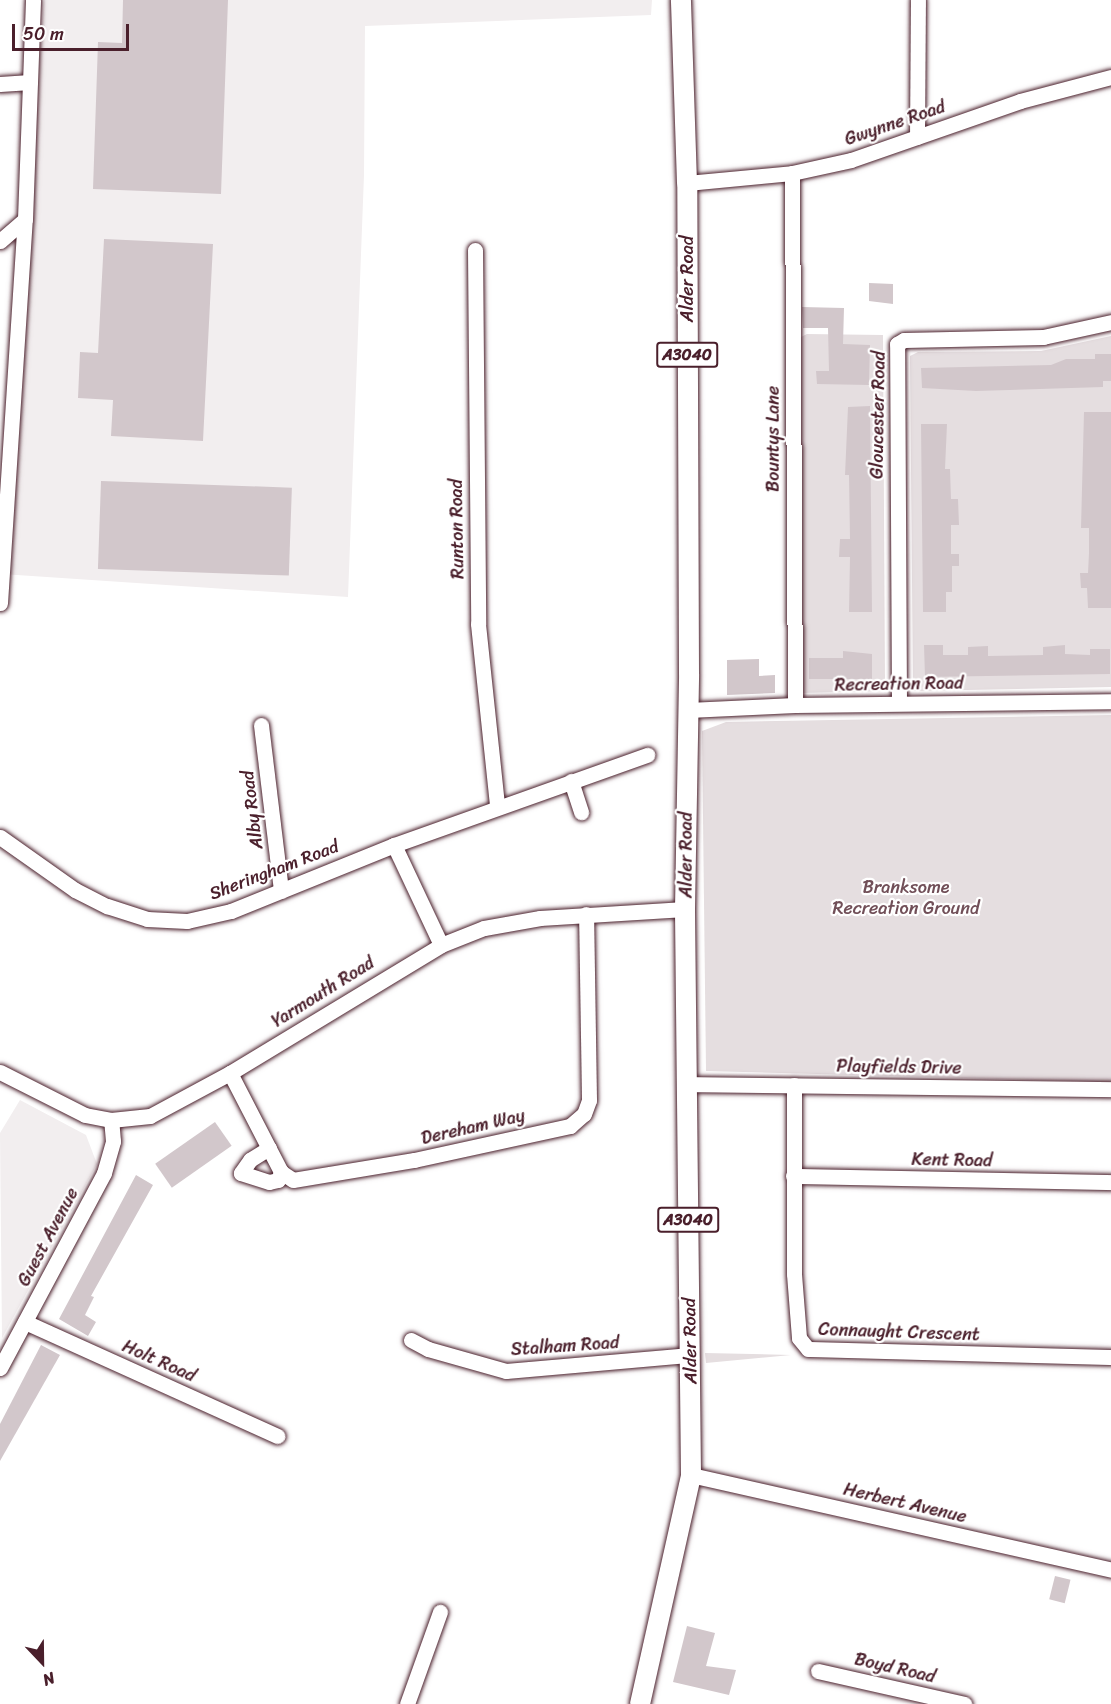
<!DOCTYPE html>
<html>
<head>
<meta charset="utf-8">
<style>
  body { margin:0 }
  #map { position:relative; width:1111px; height:1704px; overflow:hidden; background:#fff; font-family:Sriracha,sans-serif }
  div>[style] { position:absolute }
  .built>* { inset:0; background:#f2eeef }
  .green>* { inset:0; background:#e5dee0 }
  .building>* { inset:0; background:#d2c7cb; transform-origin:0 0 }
  .roads { filter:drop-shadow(0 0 2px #4a1f2b) drop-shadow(0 0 2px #4a1f2b) }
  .minor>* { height:15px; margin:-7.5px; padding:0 7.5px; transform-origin:7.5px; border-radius:7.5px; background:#fff }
  .major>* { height:20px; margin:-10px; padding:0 10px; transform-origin:10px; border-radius:10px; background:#fff }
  span { translate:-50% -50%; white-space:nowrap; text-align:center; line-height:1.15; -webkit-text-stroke:4.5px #fff; paint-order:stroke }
  .shield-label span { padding:2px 4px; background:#fff; border:2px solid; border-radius:4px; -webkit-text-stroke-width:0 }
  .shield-label { font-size:16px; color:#4a1f2b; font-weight:700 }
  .street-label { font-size:18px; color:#4a1f2b }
  .park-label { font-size:18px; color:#714f58 }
  .north { position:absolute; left:12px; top:1632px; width:60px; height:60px; -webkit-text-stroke:4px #fff; paint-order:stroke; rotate:158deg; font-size:16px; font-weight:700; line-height:24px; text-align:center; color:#4a1f2b }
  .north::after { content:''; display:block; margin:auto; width:21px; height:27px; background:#4a1f2b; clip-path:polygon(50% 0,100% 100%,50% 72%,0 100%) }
  .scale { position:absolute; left:12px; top:24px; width:117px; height:27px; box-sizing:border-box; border:3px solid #4a1f2b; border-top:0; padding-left:8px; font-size:18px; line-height:21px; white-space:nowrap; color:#4a1f2b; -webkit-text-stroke:4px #fff; paint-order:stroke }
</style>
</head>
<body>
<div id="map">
  <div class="built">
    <i style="clip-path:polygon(44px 0,652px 0,651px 15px,365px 26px,364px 175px,348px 597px,2px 574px)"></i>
    <i style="clip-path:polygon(20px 1100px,86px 1135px,97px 1164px,2px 1338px,0 1133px)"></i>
  </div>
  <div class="green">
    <i style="clip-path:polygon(807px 334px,883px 335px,885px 691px,799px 693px,797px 339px)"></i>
    <i style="clip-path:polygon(1111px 336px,1111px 687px,913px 691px,910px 356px,918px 352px,1041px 351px)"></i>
    <i style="clip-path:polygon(1111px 715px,1111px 1082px,706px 1071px,702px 731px,726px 722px)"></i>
    <i style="clip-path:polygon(705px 1353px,791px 1355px,706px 1363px)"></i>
  </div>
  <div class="building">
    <i style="clip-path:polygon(123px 0,228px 0,221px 194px,93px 189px,98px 42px,122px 43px)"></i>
    <i style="clip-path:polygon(104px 239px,213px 244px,203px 441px,111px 436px,113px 400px,78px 398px,80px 352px,98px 353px)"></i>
    <i style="clip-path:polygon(869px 283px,893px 284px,893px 304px,869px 301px)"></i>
    <i style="clip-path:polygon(802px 307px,844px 308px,843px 344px,870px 345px,869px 385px,817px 384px,816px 371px,829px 371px,828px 328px,803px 328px)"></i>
    <i style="clip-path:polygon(1095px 354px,1111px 354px,1111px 381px,1103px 381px,1103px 387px,976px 391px,922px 388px,921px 368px,1051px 365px,1066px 359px,1095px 359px)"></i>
    <i style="clip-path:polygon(870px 406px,872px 612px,849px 612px,850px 557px,839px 557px,840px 539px,850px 539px,849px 475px,845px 475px,848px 407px)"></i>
    <i style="clip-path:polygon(1084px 412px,1111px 412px,1111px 608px,1088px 608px,1087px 588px,1081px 588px,1080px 573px,1088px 573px,1089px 553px,1089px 528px,1081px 528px)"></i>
    <i style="clip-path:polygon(921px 424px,947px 424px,945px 469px,950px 469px,951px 499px,958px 499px,959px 525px,951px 525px,951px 554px,959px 554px,959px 566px,952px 566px,952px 592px,946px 592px,946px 612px,923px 612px)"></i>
    <i style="left:101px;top:481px;width:191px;height:88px;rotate:2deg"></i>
    <i style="clip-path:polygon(924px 645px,943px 645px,943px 655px,968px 655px,968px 647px,988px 646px,988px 656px,1043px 655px,1043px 647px,1065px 645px,1065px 654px,1090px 655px,1090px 649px,1110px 649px,1110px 674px,925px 677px)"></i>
    <i style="clip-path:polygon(843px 651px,872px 654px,872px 679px,809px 679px,809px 658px,843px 658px)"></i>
    <i style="clip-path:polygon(759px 659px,759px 676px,775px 675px,775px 693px,727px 695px,727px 660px)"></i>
    <i style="left:215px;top:1122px;width:29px;height:73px;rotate:55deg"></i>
    <i style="clip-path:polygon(136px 1175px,153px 1185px,91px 1296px,94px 1297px,85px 1315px,96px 1322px,88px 1336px,59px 1319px)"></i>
    <i style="clip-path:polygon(41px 1345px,60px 1355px,0 1461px,0 1424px)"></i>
    <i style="left:1055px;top:1576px;width:16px;height:24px;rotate:14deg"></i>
    <i style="clip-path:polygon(687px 1626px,715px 1633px,706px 1666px,736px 1670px,729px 1695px,673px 1682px)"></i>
  </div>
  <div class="roads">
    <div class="minor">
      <i style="left:0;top:84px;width:30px;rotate:-4deg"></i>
      <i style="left:917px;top:137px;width:137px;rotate:-89.6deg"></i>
      <i style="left:792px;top:173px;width:532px;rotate:89.68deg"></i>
      <i style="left:687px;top:183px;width:105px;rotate:-5.4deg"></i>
      <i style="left:792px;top:173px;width:60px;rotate:-12.4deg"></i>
      <i style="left:851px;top:160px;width:179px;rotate:-19.2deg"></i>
      <i style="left:1020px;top:101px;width:94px;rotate:-14.8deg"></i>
      <i style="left:0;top:241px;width:33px;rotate:-41deg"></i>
      <i style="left:475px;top:250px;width:374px;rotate:89.5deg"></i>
      <i style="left:478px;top:624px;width:183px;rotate:84deg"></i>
      <i style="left:0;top:603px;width:385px;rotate:-86.3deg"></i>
      <i style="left:25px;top:219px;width:219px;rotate:-87.9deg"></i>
      <i style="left:899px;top:703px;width:359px;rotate:-90.3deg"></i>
      <i style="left:897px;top:344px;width:8px;rotate:-30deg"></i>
      <i style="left:904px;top:340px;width:139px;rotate:-1.2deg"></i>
      <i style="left:1043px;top:337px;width:70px;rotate:-12.4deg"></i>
      <i style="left:688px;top:710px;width:107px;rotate:-2.7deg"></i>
      <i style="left:795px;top:705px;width:316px;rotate:-0.7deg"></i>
      <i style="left:261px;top:725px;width:167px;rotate:83.1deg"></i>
      <i style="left:571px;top:781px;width:33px;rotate:72deg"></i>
      <i style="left:0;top:837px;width:92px;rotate:35.2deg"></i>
      <i style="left:75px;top:890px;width:36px;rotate:27deg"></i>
      <i style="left:107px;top:906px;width:42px;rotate:18deg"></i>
      <i style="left:147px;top:919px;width:40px;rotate:2.9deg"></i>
      <i style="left:187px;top:921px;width:45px;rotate:-12.8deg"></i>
      <i style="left:231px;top:911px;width:176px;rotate:-22deg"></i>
      <i style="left:394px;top:845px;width:269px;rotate:-19.6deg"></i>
      <i style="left:394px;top:845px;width:110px;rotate:64.8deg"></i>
      <i style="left:0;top:1072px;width:95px;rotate:26.8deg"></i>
      <i style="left:85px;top:1115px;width:26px;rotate:11deg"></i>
      <i style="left:111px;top:1120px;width:39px;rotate:-6deg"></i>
      <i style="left:150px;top:1116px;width:91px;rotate:-28.3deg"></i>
      <i style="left:230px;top:1073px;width:247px;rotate:-31.2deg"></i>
      <i style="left:441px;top:945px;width:46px;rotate:-21.6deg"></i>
      <i style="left:484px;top:928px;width:57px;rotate:-10.1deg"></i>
      <i style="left:540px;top:918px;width:145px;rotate:-3.6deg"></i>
      <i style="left:230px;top:1073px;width:111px;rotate:62.7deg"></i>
      <i style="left:281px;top:1172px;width:14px;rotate:34deg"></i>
      <i style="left:293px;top:1180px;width:123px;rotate:-9.4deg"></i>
      <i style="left:414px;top:1160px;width:160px;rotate:-12.3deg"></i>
      <i style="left:570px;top:1126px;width:18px;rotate:-41deg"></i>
      <i style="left:584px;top:1114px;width:15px;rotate:-70deg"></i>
      <i style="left:589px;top:1100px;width:186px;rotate:-90.9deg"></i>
      <i style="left:686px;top:1084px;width:425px;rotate:0.7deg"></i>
      <i style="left:794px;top:1085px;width:189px;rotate:90deg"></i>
      <i style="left:794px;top:1274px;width:64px;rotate:85.5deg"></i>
      <i style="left:799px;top:1338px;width:14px;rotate:51deg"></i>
      <i style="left:808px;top:1349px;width:303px;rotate:1.5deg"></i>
      <i style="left:269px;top:1148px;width:22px;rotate:148deg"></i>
      <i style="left:250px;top:1160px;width:16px;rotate:125deg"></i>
      <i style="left:241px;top:1173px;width:29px;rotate:18deg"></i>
      <i style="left:269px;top:1182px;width:9px;rotate:-13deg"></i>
      <i style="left:278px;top:1180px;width:9px;rotate:-69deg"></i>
      <i style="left:793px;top:1176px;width:318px;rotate:1.1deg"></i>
      <i style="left:25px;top:1322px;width:277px;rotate:24.3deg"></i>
      <i style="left:411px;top:1340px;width:19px;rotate:28deg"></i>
      <i style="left:428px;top:1349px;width:81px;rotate:15.8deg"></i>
      <i style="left:506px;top:1371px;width:185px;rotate:-5deg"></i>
      <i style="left:0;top:1368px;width:221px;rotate:-61.9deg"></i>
      <i style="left:104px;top:1173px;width:33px;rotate:-74deg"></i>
      <i style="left:113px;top:1141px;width:21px;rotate:-95deg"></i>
      <i style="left:691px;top:1475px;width:431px;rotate:12.7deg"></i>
      <i style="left:818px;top:1671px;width:150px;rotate:12.7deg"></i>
      <i style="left:407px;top:1704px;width:98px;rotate:-70.3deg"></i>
    </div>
    <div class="major">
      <i style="left:640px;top:1704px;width:235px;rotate:-77.4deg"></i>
      <i style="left:691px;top:1475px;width:566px;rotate:-90.61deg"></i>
      <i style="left:685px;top:909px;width:235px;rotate:-89deg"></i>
      <i style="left:689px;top:674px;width:491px;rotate:-90.2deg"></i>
      <i style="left:687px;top:183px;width:183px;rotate:-91.9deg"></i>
    </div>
  </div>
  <div class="shield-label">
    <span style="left:687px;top:355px">A3040</span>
    <span style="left:688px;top:1220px">A3040</span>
  </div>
  <div class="street-label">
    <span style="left:895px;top:123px;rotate:-19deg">Gwynne Road</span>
    <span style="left:687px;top:279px;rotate:-90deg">Alder Road</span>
    <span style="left:878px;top:415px;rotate:-89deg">Gloucester Road</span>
    <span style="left:773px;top:439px;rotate:-90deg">Bountys Lane</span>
    <span style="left:457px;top:529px;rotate:-91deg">Runton Road</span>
    <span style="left:899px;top:684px;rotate:-1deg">Recreation Road</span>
    <span style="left:252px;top:810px;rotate:-97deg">Alby Road</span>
    <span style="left:686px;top:855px;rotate:-90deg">Alder Road</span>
    <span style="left:274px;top:870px;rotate:-21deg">Sheringham Road</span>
    <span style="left:323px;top:992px;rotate:-32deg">Yarmouth Road</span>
    <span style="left:899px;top:1067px;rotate:1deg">Playfields Drive</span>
    <span style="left:473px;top:1127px;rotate:-13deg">Dereham Way</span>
    <span style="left:952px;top:1160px;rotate:1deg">Kent Road</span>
    <span style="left:48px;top:1237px;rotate:-62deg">Guest Avenue</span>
    <span style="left:899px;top:1332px;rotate:2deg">Connaught Crescent</span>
    <span style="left:690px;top:1341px;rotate:-91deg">Alder Road</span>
    <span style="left:565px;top:1346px;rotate:-4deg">Stalham Road</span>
    <span style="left:159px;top:1361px;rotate:24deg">Holt Road</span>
    <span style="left:905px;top:1503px;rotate:13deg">Herbert Avenue</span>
    <span style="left:895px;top:1668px;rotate:13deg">Boyd Road</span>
  </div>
  <div class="park-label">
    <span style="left:906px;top:898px">Branksome<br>Recreation Ground</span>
  </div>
  <div class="north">N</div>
  <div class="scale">50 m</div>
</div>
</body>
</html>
